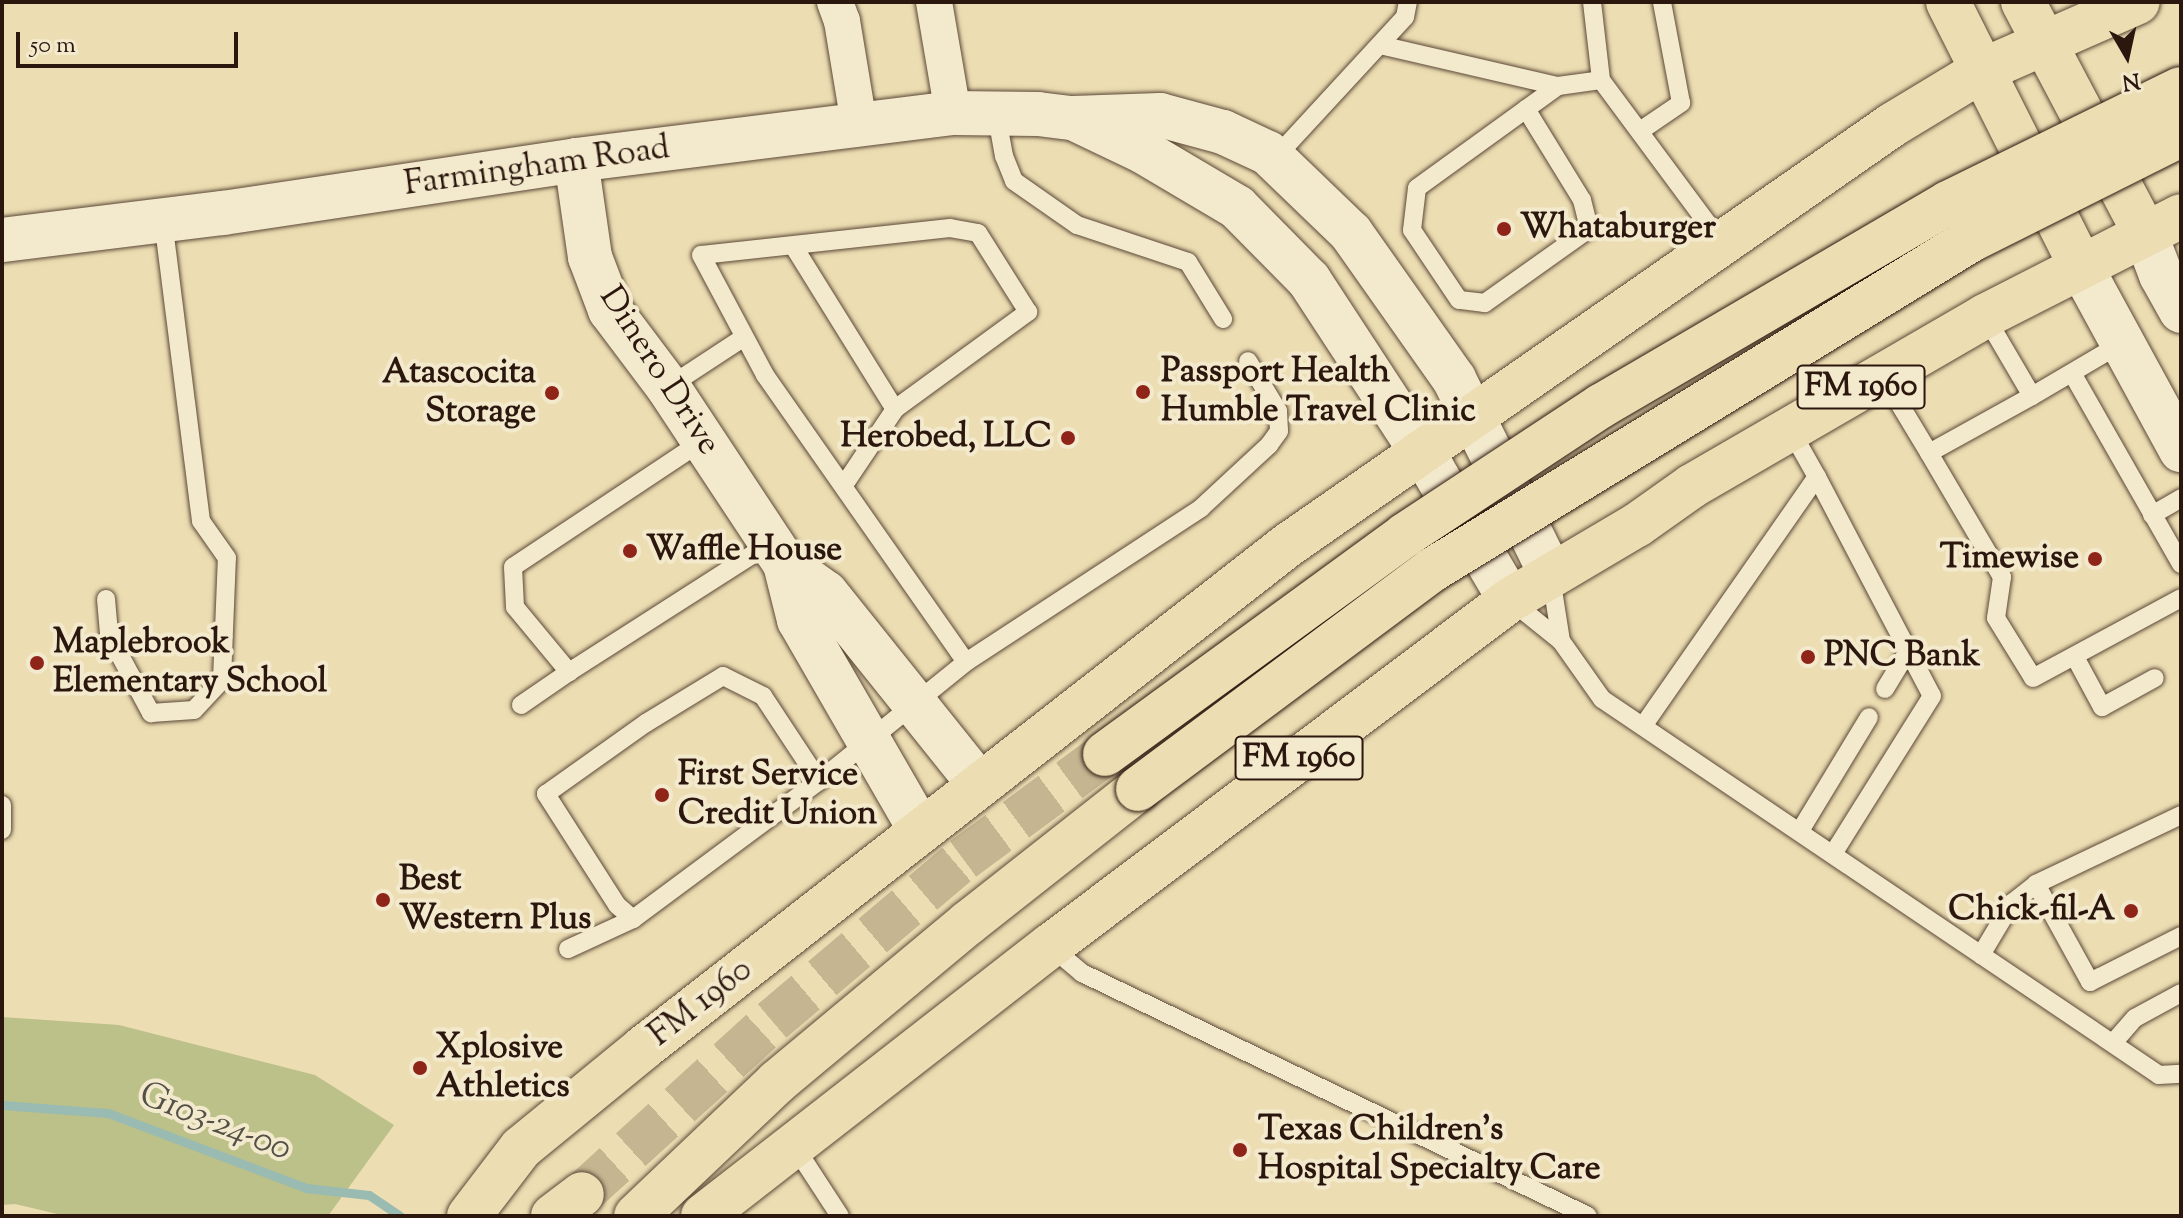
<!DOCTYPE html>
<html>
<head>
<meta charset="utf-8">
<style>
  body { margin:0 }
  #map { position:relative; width:2183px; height:1218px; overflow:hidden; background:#ecddb2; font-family:"Sorts Mill Goudy",serif }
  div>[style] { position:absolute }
  .green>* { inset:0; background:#bcc089 }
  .stream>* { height:9px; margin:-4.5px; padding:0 4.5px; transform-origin:4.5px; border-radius:4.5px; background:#99bbb1 }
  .primary-tunnel>* { height:44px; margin-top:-22px; transform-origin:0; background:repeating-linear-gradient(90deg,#c5b591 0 44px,transparent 0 66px) }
  .roads { filter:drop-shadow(0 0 2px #5b4837) drop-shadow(0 0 2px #5b4837) }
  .service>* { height:18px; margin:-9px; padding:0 9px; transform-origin:9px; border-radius:9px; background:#f3e9cd }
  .minor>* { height:36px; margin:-18px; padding:0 18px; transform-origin:18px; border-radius:18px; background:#f3e9cd }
  .tertiary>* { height:44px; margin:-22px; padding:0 22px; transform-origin:22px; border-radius:22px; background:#f3e9cd }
  .secondary>* { height:44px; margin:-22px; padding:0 22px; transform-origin:22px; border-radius:22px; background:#f3e9cd }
  .primary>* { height:44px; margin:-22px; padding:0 22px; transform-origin:22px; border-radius:22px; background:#ecddb2 }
  .bridges { filter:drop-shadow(0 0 2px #2b170e) drop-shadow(0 0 2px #2b170e) }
  .primary-bridge>* { height:44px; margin:-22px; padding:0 22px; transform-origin:22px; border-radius:22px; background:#ecddb2 }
  .dots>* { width:22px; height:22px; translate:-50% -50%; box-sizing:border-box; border:4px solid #f3e9cd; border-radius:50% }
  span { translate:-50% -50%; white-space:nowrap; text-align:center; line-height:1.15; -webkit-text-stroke:8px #f3e9cd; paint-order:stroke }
  .shield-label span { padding:2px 6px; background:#f3e9cd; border:2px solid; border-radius:6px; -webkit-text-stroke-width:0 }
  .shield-label { font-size:32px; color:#2b170e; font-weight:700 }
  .street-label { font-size:34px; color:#2b170e }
  .poi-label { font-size:34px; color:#2b170e; font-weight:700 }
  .left { translate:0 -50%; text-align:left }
  .right { translate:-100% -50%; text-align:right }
  .water-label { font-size:36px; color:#525047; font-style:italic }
  .frame { position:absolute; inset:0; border:4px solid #2b170e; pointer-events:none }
  .north { position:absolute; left:2087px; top:16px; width:80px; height:80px; -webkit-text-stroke:6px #f3e9cd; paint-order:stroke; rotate:171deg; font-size:22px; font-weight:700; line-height:32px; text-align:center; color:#2b170e }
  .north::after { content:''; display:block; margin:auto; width:28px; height:36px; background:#2b170e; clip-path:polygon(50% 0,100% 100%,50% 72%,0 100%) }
  .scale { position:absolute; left:16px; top:32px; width:222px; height:36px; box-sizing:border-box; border:4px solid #2b170e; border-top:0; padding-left:10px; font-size:24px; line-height:28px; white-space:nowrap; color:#2b170e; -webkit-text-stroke:6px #f3e9cd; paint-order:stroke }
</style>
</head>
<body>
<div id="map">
  <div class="green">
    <i style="clip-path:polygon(2px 1017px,119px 1025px,315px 1075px,394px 1125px,328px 1216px,66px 1216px,15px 1204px,2px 1205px)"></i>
  </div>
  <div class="stream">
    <i style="left:2px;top:1105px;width:106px;rotate:4.3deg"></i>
    <i style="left:108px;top:1113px;width:212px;rotate:20.7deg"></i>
    <i style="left:306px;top:1188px;width:63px;rotate:6.3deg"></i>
    <i style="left:369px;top:1195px;width:37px;rotate:34deg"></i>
  </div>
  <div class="primary-tunnel">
    <i style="left:582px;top:1194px;width:257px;rotate:-42.3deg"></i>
    <i style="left:772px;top:1021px;width:250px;rotate:-40.3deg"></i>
    <i style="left:963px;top:859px;width:177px;rotate:-36.5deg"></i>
  </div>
  <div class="roads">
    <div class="service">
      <i style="left:1592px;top:2px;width:79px;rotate:83.4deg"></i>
      <i style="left:1601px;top:80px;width:204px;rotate:53.4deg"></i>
      <i style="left:1380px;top:45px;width:183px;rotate:13deg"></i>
      <i style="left:1558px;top:86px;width:43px;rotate:-7.9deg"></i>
      <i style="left:1526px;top:109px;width:107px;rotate:58.4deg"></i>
      <i style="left:1582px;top:200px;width:30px;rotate:76deg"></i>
      <i style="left:1589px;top:229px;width:128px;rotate:144.6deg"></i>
      <i style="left:1485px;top:303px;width:26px;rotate:-173deg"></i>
      <i style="left:1459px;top:300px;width:84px;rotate:-123.9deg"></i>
      <i style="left:1412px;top:230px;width:42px;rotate:-83.2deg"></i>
      <i style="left:1417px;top:188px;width:174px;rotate:-35.9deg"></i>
      <i style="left:996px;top:112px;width:45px;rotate:79.7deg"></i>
      <i style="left:1004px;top:156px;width:27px;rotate:68deg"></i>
      <i style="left:1014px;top:181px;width:77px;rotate:34.9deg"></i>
      <i style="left:1077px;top:225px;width:117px;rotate:18.4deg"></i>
      <i style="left:1188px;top:262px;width:67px;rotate:58.4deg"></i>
      <i style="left:1640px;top:131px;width:50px;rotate:-34.3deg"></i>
      <i style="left:1681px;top:103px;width:103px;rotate:-100.7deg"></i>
      <i style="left:1274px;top:159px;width:193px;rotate:-47.3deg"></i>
      <i style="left:1405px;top:17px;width:15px;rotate:-79deg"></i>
      <i style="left:794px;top:247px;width:191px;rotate:58.1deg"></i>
      <i style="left:2072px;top:373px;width:220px;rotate:60.3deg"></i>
      <i style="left:1882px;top:375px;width:91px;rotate:58.9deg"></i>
      <i style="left:1929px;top:453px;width:118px;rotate:-29deg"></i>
      <i style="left:2032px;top:396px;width:93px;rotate:-120.4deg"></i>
      <i style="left:668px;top:387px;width:90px;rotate:-33.2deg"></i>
      <i style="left:2032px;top:396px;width:104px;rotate:-30.5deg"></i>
      <i style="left:704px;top:440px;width:229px;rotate:146.4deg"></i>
      <i style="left:513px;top:567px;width:40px;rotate:87.1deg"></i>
      <i style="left:515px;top:607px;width:85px;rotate:50.3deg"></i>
      <i style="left:569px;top:672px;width:240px;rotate:-32.6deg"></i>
      <i style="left:1929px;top:453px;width:144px;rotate:59.5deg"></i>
      <i style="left:2002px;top:577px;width:41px;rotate:98.3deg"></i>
      <i style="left:1996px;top:618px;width:70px;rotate:58.3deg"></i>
      <i style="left:2033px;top:678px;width:168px;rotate:-28.4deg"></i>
      <i style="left:1817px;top:477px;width:247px;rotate:62.3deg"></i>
      <i style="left:1932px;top:696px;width:186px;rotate:122.1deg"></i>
      <i style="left:844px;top:485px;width:92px;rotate:-56.1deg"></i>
      <i style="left:895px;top:409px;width:165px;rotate:-36.1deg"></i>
      <i style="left:1028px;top:312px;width:93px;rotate:-122.3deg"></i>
      <i style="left:978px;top:233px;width:28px;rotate:-170deg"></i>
      <i style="left:950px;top:228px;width:250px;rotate:173.8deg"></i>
      <i style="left:701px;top:255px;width:136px;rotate:61.9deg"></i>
      <i style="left:765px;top:375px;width:350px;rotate:55deg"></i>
      <i style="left:2152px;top:515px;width:34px;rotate:-30deg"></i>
      <i style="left:106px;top:599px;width:36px;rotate:85deg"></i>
      <i style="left:109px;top:635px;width:89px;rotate:61.7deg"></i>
      <i style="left:151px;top:713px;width:43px;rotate:-4deg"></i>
      <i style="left:194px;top:710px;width:41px;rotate:-47deg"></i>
      <i style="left:222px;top:680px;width:122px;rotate:-87.7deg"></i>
      <i style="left:227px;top:558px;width:45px;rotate:-125.1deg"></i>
      <i style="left:201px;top:521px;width:302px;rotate:-97.2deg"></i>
      <i style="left:1510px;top:600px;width:65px;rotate:38.8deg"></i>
      <i style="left:1561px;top:641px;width:65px;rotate:-98.9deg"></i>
      <i style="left:1561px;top:641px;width:71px;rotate:54.7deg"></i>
      <i style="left:1602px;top:699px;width:672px;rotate:34.02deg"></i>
      <i style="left:2159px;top:1075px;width:22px;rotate:-3deg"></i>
      <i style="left:2075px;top:657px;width:57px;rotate:61.6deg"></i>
      <i style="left:2102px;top:707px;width:60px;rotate:-28.7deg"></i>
      <i style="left:723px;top:676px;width:45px;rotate:26.6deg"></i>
      <i style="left:763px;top:696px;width:102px;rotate:56.6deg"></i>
      <i style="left:819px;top:781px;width:232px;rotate:143.4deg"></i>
      <i style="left:633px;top:919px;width:21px;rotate:-139deg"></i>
      <i style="left:617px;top:905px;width:132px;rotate:-122.6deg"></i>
      <i style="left:546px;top:794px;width:123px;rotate:-35.4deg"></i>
      <i style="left:646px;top:723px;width:90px;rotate:-31.4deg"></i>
      <i style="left:1885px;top:689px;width:44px;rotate:-58.8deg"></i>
      <i style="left:521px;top:705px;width:58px;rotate:-34.5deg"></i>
      <i style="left:1643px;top:726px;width:304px;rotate:-55.1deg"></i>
      <i style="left:1817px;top:477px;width:55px;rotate:-119.4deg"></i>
      <i style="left:819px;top:781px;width:189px;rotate:-39deg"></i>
      <i style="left:966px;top:662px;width:281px;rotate:-33.2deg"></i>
      <i style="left:1201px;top:508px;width:93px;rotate:-42.8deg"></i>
      <i style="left:1269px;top:445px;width:17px;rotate:-54deg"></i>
      <i style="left:1279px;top:431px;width:20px;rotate:-93deg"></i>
      <i style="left:1278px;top:411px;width:58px;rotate:-121deg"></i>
      <i style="left:2px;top:805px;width:25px;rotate:90deg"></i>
      <i style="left:1800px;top:831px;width:133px;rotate:-58.8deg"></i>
      <i style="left:2036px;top:884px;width:112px;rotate:61.1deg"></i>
      <i style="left:2090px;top:982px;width:102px;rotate:-26.8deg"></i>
      <i style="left:1050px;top:946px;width:42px;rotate:40.2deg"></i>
      <i style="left:1082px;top:973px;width:561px;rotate:25.65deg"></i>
      <i style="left:568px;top:949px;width:72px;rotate:-24.8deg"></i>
      <i style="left:1981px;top:955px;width:61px;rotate:-59.2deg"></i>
      <i style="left:2012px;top:903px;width:31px;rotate:-38deg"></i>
      <i style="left:2036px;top:884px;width:161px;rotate:-25.4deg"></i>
      <i style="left:2113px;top:1043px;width:33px;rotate:-49deg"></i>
      <i style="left:2135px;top:1018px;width:52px;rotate:-28.5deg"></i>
      <i style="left:793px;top:1144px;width:86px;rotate:56.9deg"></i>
    </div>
    <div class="minor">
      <i style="left:835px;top:2px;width:20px;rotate:70deg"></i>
      <i style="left:842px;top:21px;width:104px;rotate:80.6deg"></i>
      <i style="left:934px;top:2px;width:113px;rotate:80.3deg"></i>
    </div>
    <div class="tertiary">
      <i style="left:1079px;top:121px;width:72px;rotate:25.5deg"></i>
      <i style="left:1144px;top:152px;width:108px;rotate:30.6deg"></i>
      <i style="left:1237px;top:207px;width:103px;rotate:45.4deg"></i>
      <i style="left:1309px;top:280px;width:225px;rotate:56.8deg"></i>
      <i style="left:1432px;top:468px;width:153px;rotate:59.4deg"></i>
      <i style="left:576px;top:160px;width:98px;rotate:81.8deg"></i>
      <i style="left:590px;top:257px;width:57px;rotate:69.3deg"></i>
      <i style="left:610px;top:310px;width:96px;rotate:53deg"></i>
      <i style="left:668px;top:387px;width:212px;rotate:56.5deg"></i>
      <i style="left:785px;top:564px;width:58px;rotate:76deg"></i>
      <i style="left:799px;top:620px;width:244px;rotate:60deg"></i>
      <i style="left:2px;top:240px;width:223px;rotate:-7deg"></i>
      <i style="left:223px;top:213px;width:357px;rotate:-8.5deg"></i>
      <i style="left:576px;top:160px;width:380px;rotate:-7.1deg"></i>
      <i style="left:953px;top:113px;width:85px;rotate:0.7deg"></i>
      <i style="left:1038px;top:114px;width:35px;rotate:7deg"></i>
      <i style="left:1073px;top:118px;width:87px;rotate:-2deg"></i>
      <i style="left:1160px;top:115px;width:65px;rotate:15.1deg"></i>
      <i style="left:1223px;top:132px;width:50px;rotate:25deg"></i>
      <i style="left:1268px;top:153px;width:115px;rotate:43.9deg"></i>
      <i style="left:1351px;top:233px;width:179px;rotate:54.8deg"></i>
      <i style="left:1454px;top:379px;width:218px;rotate:63.6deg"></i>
      <i style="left:785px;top:564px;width:50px;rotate:35.3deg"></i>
      <i style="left:826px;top:593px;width:246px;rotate:51.3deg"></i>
    </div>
    <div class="secondary">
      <i style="left:2145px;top:233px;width:45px;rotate:69.1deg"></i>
      <i style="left:2161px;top:275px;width:41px;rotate:60.9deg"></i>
      <i style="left:2080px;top:265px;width:211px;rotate:61.4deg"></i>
    </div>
    <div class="primary">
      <i style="left:1948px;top:2px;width:294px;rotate:63.3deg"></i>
      <i style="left:2023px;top:2px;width:261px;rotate:62.2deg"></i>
      <i style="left:469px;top:1216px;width:86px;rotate:-52.6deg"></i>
      <i style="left:521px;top:1148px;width:158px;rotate:-39.3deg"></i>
      <i style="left:643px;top:1048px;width:818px;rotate:-37.95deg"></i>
      <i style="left:1288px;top:545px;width:736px;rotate:-34.81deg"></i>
      <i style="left:1892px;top:125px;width:104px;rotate:-31.2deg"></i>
      <i style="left:1981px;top:71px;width:171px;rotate:-23.7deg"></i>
      <i style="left:553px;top:1216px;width:36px;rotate:-37deg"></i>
      <i style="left:636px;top:1216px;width:195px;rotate:-43.5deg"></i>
      <i style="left:777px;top:1082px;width:249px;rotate:-39.8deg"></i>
      <i style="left:968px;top:923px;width:216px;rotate:-38.2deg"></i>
      <i style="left:703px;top:1216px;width:440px;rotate:-37.9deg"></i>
      <i style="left:1050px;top:946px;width:576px;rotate:-36.95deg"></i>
      <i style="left:1510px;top:600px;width:147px;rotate:-30.6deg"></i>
      <i style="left:1637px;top:525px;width:67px;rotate:-35.3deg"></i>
      <i style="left:1692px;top:486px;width:339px;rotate:-30.1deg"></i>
      <i style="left:1985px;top:316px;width:220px;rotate:-27deg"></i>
    </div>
  </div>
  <div class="bridges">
    <div class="primary-bridge">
      <i style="left:1105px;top:754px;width:371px;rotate:-36.1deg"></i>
      <i style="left:1405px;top:535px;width:235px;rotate:-33.4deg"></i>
      <i style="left:1601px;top:406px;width:402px;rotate:-30.3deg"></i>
      <i style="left:1948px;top:203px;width:259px;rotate:-26.1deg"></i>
      <i style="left:1138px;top:789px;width:367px;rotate:-36.7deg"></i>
      <i style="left:1432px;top:570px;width:632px;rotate:-31.48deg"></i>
      <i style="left:1971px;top:240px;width:235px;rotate:-26.6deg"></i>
    </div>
  </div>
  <div class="dots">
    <i style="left:1504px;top:229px;background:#8f2418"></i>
    <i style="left:1143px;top:392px;background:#8f2418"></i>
    <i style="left:552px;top:393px;background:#8f2418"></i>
    <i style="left:1068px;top:438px;background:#8f2418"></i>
    <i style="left:630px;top:551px;background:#8f2418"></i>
    <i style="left:2095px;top:559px;background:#8f2418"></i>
    <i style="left:1808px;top:657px;background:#8f2418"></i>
    <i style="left:37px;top:663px;background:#8f2418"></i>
    <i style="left:662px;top:795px;background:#8f2418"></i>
    <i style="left:383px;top:900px;background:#8f2418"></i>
    <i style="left:2131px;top:911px;background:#8f2418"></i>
    <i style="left:420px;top:1068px;background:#8f2418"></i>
    <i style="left:1240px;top:1150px;background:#8f2418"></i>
  </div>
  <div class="shield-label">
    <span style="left:1861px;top:387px">FM 1960</span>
    <span style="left:1299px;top:758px">FM 1960</span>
  </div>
  <div class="street-label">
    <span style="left:537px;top:167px;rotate:-8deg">Farmingham Road</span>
    <span style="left:659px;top:371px;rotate:57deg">Dinero Drive</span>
    <span style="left:701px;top:1003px;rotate:-38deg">FM 1960</span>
  </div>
  <div class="poi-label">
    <span class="left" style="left:1520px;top:229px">Whataburger</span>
    <span class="left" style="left:1161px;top:392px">Passport Health<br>Humble Travel Clinic</span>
    <span class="right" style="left:536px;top:393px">Atascocita<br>Storage</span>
    <span class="right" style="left:1052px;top:438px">Herobed, LLC</span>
    <span class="left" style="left:646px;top:551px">Waffle House</span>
    <span class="right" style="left:2079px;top:559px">Timewise</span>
    <span class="left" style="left:53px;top:663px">Maplebrook<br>Elementary School</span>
    <span class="left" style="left:1824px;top:657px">PNC Bank</span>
    <span class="left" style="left:678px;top:795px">First Service<br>Credit Union</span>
    <span class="left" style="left:399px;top:900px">Best<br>Western Plus</span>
    <span class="right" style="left:2115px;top:911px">Chick-fil-A</span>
    <span class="left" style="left:436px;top:1068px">Xplosive<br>Athletics</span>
    <span class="left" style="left:1258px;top:1150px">Texas Children's<br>Hospital Specialty Care</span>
  </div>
  <div class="water-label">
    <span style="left:215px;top:1123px;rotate:21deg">G103-24-00</span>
  </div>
  <div class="frame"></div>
  <div class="north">N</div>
  <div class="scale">50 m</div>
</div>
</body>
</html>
